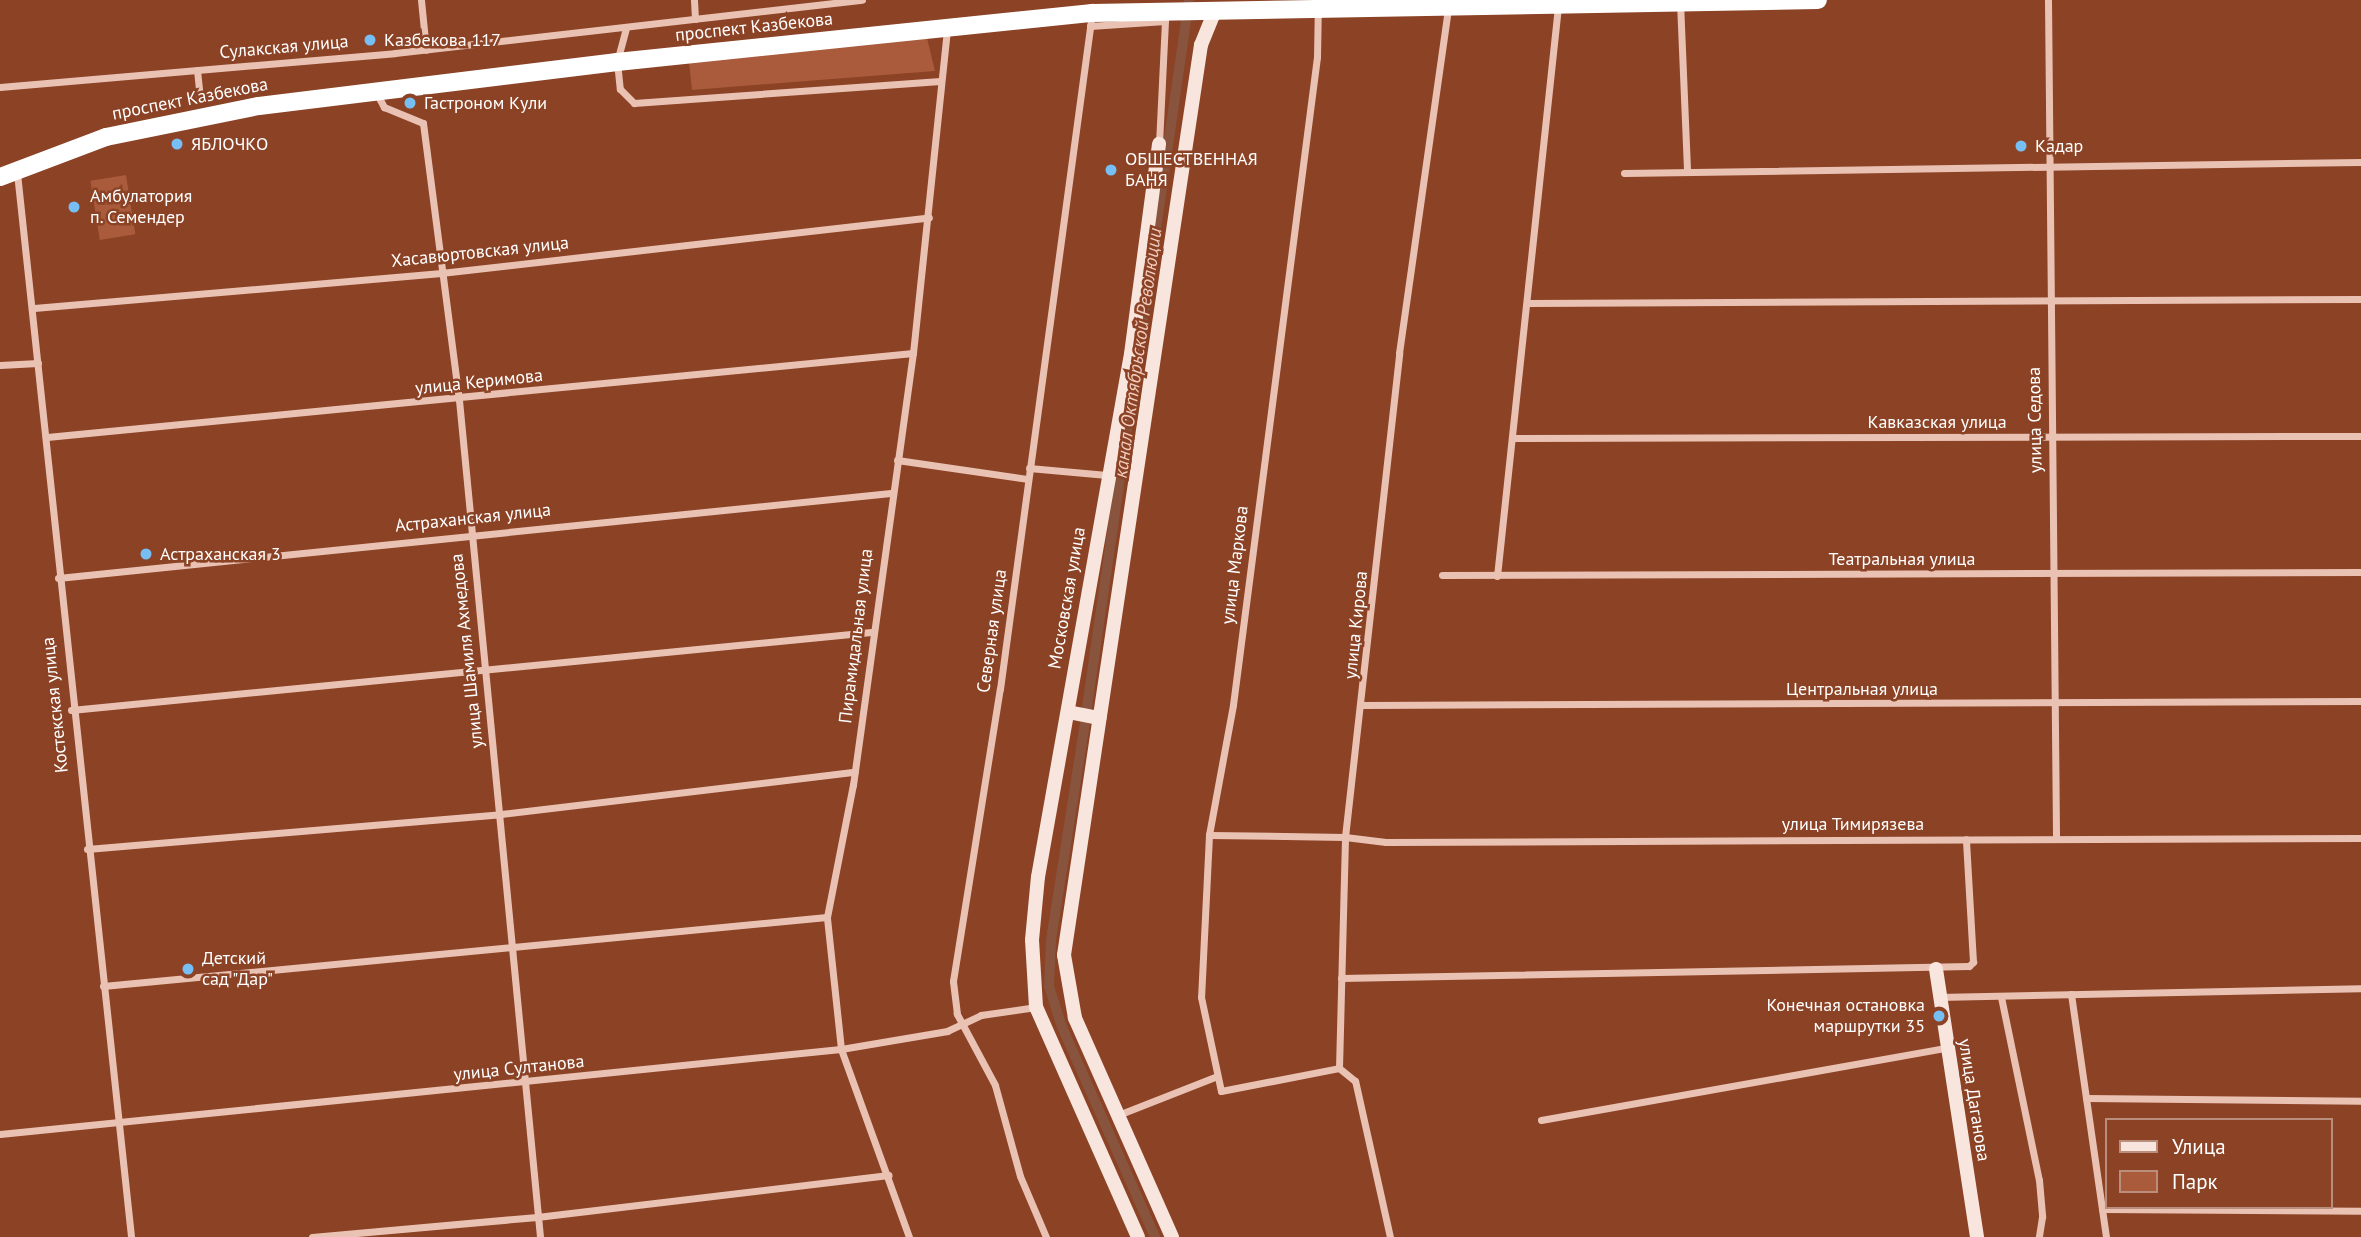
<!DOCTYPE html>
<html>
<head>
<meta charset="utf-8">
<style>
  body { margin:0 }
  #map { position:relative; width:2361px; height:1237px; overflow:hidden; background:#8b4225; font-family:"PT Sans",sans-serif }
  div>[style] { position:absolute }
  .green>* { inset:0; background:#a95b3c; transform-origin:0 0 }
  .canal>* { height:10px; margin:-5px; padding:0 5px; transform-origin:5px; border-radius:5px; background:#88543e }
  .street>* { height:7px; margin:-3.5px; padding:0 3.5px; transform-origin:3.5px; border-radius:3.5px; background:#eac2b3 }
  .secondary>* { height:14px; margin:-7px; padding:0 7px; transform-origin:7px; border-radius:7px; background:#f8e5dd }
  .highway>* { height:18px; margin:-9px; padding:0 9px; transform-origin:9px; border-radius:9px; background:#fff }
  .dots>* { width:19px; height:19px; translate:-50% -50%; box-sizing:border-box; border:4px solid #8b4225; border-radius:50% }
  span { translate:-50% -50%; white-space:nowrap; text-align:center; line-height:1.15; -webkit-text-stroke:5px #8b4225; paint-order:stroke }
  .street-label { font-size:18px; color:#fff }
  .poi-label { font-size:18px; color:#fff }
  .left { translate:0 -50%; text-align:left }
  .right { translate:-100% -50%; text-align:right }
  .water-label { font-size:19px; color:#f1ccbf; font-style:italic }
  .legend { position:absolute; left:2105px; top:1118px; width:228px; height:91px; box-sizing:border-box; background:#8b4225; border:2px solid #b98e7c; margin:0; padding:9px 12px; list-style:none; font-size:21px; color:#fff }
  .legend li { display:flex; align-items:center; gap:14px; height:35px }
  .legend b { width:35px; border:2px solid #b98e7c }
</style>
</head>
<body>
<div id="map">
  <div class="green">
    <i style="clip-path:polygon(927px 38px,935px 71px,692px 90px,689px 62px)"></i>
    <i style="left:126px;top:175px;width:60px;height:36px;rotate:81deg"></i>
  </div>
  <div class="canal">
    <i style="left:1087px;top:707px;width:714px;rotate:-81.79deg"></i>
    <i style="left:1085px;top:723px;width:221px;rotate:98.9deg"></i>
    <i style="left:1051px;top:941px;width:45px;rotate:92.5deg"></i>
    <i style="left:1049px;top:986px;width:43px;rotate:72.4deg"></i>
    <i style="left:1062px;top:1027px;width:230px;rotate:66.1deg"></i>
  </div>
  <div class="street">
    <i style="left:421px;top:0;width:50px;rotate:84.3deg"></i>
    <i style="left:694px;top:0;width:19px;rotate:87deg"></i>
    <i style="left:1318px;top:0;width:57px;rotate:91deg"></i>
    <i style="left:1317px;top:57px;width:653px;rotate:97.39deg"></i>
    <i style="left:1233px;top:705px;width:132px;rotate:100.5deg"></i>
    <i style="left:1209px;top:835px;width:162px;rotate:92.8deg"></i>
    <i style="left:1201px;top:997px;width:96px;rotate:78deg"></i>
    <i style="left:1221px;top:1091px;width:120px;rotate:-11deg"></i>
    <i style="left:2048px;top:0;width:839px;rotate:89.45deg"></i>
    <i style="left:1680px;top:2px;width:167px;rotate:87.6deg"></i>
    <i style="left:1090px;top:26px;width:75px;rotate:-3.8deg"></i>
    <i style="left:1165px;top:21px;width:123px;rotate:92.8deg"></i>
    <i style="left:626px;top:28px;width:35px;rotate:105deg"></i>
    <i style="left:617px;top:62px;width:27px;rotate:84deg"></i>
    <i style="left:620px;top:89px;width:20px;rotate:45deg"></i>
    <i style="left:634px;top:103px;width:307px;rotate:-4.1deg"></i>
    <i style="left:197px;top:70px;width:30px;rotate:84deg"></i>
    <i style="left:0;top:87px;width:396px;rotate:-4.9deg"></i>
    <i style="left:395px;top:53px;width:470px;rotate:-6.5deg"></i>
    <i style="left:377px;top:94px;width:15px;rotate:62deg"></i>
    <i style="left:384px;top:107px;width:42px;rotate:22.3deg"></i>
    <i style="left:423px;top:123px;width:279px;rotate:82.6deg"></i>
    <i style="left:459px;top:400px;width:841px;rotate:84.47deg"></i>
    <i style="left:17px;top:173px;width:1070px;rotate:83.88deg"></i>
    <i style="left:1624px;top:173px;width:737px;rotate:-0.86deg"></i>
    <i style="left:1529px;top:303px;width:832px;rotate:-0.28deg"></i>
    <i style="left:34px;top:308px;width:409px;rotate:-4.9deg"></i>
    <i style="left:441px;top:273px;width:491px;rotate:-6.5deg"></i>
    <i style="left:0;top:365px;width:38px;rotate:-3deg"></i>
    <i style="left:47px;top:437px;width:870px;rotate:-5.54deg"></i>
    <i style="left:1513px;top:438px;width:848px;rotate:-0.14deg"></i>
    <i style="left:897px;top:460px;width:131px;rotate:8.3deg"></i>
    <i style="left:1029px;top:468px;width:78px;rotate:5.1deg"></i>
    <i style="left:1442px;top:575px;width:919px;rotate:-0.19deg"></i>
    <i style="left:1497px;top:576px;width:573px;rotate:-83.89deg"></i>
    <i style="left:58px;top:578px;width:837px;rotate:-5.83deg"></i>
    <i style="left:1363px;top:705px;width:998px;rotate:-0.23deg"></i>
    <i style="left:71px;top:710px;width:804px;rotate:-5.57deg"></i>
    <i style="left:1209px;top:835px;width:136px;rotate:0.8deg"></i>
    <i style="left:1345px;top:837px;width:41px;rotate:7deg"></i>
    <i style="left:1386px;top:842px;width:975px;rotate:-0.24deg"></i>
    <i style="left:87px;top:849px;width:415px;rotate:-4.8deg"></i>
    <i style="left:501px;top:814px;width:356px;rotate:-6.8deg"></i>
    <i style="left:1341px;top:978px;width:628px;rotate:-1.09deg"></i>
    <i style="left:1969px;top:966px;width:6px;rotate:-45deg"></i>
    <i style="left:1973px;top:962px;width:123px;rotate:-93.3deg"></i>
    <i style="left:103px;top:986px;width:727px;rotate:-5.44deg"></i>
    <i style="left:2071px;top:994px;width:246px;rotate:81.8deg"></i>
    <i style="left:1938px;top:997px;width:423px;rotate:-1.2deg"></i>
    <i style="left:2001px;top:997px;width:187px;rotate:78.3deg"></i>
    <i style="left:2039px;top:1180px;width:37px;rotate:85deg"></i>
    <i style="left:2042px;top:1217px;width:20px;rotate:99deg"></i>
    <i style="left:2086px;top:1098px;width:275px;rotate:0.6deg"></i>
    <i style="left:1118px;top:1115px;width:104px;rotate:-21.4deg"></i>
    <i style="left:1541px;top:1120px;width:411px;rotate:-10.1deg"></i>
    <i style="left:0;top:1134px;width:845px;rotate:-5.77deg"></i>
    <i style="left:841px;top:1049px;width:108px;rotate:-9.6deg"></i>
    <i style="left:947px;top:1031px;width:38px;rotate:-25deg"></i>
    <i style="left:981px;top:1015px;width:56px;rotate:-8.3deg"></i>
    <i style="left:2102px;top:1209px;width:259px;rotate:0.4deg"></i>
    <i style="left:312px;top:1237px;width:226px;rotate:-5.1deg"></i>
    <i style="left:537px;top:1217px;width:354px;rotate:-6.8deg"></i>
    <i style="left:909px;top:1237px;width:200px;rotate:-109.9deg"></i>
    <i style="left:841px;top:1049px;width:133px;rotate:-96.1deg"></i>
    <i style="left:827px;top:917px;width:135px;rotate:-78.9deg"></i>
    <i style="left:853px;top:785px;width:436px;rotate:-82.1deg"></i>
    <i style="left:913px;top:353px;width:328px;rotate:-84deg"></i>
    <i style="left:1046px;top:1237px;width:66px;rotate:-113.1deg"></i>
    <i style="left:1020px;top:1176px;width:94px;rotate:-105.4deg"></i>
    <i style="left:995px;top:1085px;width:81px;rotate:-118.2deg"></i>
    <i style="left:957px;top:1014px;width:33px;rotate:-97deg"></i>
    <i style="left:953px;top:981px;width:296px;rotate:-80.9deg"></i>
    <i style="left:1000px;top:689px;width:682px;rotate:-82.25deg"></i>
    <i style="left:1390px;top:1237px;width:160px;rotate:-102.6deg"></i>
    <i style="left:1355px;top:1081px;width:21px;rotate:-141deg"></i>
    <i style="left:1339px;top:1068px;width:231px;rotate:-88.5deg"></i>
    <i style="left:1345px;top:837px;width:487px;rotate:-83.6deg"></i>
    <i style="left:1399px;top:353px;width:347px;rotate:-81.9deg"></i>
  </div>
  <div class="secondary">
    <i style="left:1068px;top:712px;width:32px;rotate:11deg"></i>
    <i style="left:1936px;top:969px;width:271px;rotate:81.3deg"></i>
    <i style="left:1138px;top:1237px;width:252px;rotate:-113.9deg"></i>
    <i style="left:1036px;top:1007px;width:67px;rotate:-93.4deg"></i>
    <i style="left:1032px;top:940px;width:63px;rotate:-84.6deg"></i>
    <i style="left:1038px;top:877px;width:531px;rotate:-79.92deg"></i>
    <i style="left:1131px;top:354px;width:212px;rotate:-82.4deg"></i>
    <i style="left:1172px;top:1237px;width:240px;rotate:-113.9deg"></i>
    <i style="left:1075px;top:1018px;width:64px;rotate:-99.9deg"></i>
    <i style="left:1064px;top:955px;width:920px;rotate:-81.44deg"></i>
    <i style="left:1201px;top:45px;width:38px;rotate:-68deg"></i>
  </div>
  <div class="highway">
    <i style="left:0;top:177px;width:113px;rotate:-20.7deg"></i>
    <i style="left:106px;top:137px;width:156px;rotate:-11.5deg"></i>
    <i style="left:259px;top:106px;width:361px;rotate:-7deg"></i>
    <i style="left:617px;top:62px;width:478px;rotate:-5.9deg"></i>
    <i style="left:1092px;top:13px;width:726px;rotate:-1.03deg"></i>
  </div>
  <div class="dots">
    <i style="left:370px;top:40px;background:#77bef4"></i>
    <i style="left:410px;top:103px;background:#77bef4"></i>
    <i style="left:177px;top:144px;background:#77bef4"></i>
    <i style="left:2021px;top:146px;background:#77bef4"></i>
    <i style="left:1111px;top:170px;background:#77bef4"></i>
    <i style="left:74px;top:207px;background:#77bef4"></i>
    <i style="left:146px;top:554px;background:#77bef4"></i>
    <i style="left:188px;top:969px;background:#77bef4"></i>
    <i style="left:1939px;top:1016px;background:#77bef4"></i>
  </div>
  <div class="street-label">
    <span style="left:754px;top:27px;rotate:-6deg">проспект Казбекова</span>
    <span style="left:284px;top:47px;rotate:-5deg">Сулакская улица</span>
    <span style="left:190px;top:99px;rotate:-11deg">проспект Казбекова</span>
    <span style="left:480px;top:252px;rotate:-6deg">Хасавюртовская улица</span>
    <span style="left:479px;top:382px;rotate:-6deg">улица Керимова</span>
    <span style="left:2035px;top:420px;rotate:-91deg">улица Седова</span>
    <span style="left:1937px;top:422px">Кавказская улица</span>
    <span style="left:473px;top:518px;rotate:-6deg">Астраханская улица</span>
    <span style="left:1902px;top:559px">Театральная улица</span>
    <span style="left:1235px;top:565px;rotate:-83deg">улица Маркова</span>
    <span style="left:1067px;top:598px;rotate:-80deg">Московская улица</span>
    <span style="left:1356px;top:625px;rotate:-84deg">улица Кирова</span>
    <span style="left:992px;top:631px;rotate:-82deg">Северная улица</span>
    <span style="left:856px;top:636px;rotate:-83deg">Пирамидальная улица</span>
    <span style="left:467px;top:651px;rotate:-96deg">улица Шамиля Ахмедова</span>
    <span style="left:1862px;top:689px">Центральная улица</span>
    <span style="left:55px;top:705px;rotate:-96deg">Костекская улица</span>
    <span style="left:1853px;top:824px">улица Тимирязева</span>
    <span style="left:519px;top:1068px;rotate:-6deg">улица Султанова</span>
    <span style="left:1974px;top:1100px;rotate:81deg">улица Даганова</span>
  </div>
  <div class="poi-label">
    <span class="left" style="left:384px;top:40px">Казбекова 117</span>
    <span class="left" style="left:424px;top:103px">Гастроном Кули</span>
    <span class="left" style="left:191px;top:144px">ЯБЛОЧКО</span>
    <span class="left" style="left:2035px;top:146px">Кадар</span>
    <span class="left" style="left:1125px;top:170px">ОБШЕСТВЕННАЯ<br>БАНЯ</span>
    <span class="left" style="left:90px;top:207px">Амбулатория<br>п. Семендер</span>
    <span class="left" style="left:160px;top:554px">Астраханская 3</span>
    <span class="left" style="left:202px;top:969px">Детский<br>сад "Дар"</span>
    <span class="right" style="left:1925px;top:1016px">Конечная остановка<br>маршрутки 35</span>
  </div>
  <div class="water-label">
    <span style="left:1138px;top:353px;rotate:-82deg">канал Октябрьской Революции</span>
  </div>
  <ul class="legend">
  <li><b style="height:9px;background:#f8e5dd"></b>Улица</li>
  <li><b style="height:19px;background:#a95b3c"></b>Парк</li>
  </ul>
</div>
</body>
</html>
